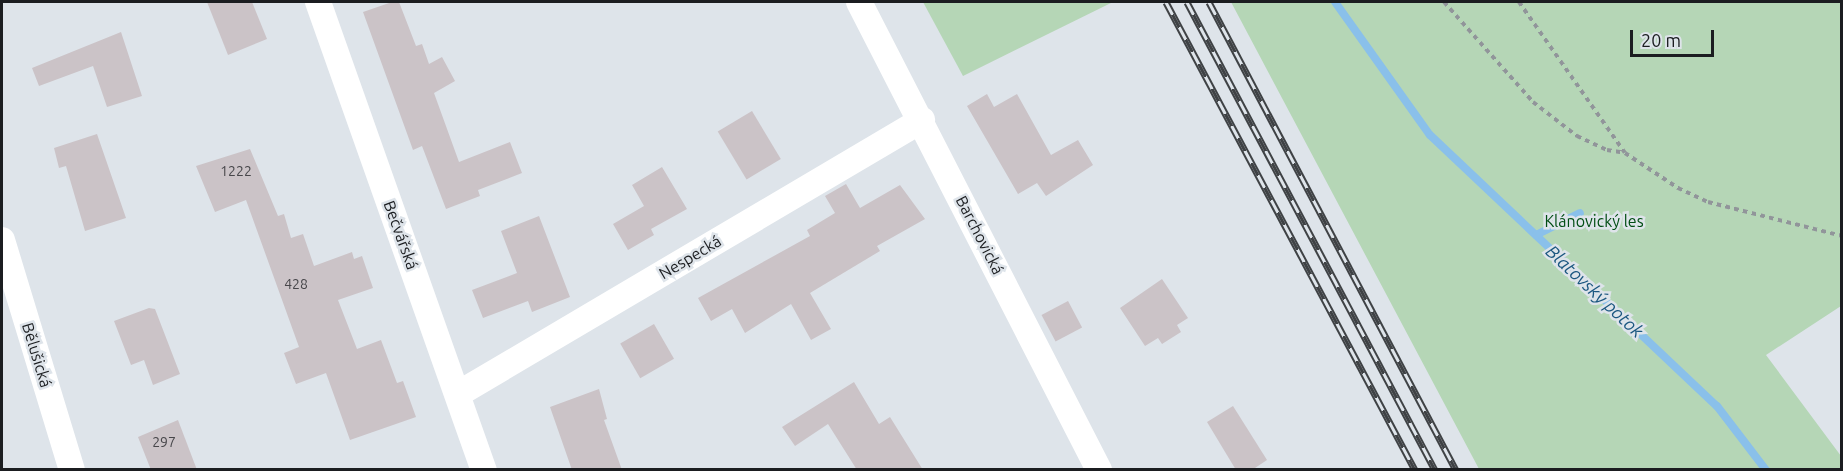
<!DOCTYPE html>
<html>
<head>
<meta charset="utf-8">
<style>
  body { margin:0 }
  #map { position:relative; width:1843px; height:471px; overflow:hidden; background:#dee4ea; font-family:Ubuntu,sans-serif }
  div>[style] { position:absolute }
  .green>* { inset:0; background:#b5d6b6 }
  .stream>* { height:8px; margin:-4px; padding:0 4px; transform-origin:4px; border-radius:4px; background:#8ac0ea }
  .building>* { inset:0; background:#cbc3c7; transform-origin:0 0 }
  .path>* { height:4px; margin-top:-2px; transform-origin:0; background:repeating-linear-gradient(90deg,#91959a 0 4.5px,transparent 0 9px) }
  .minor>* { height:26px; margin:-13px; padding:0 13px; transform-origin:13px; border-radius:13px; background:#fff }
  .rail>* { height:7px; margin-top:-3.5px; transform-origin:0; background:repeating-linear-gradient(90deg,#dee4ea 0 14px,#3f4245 0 28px); box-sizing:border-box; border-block:2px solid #3f4245 }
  span { translate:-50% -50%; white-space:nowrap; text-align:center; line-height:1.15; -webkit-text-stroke:5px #dee4ea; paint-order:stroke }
  .number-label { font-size:14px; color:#47464a }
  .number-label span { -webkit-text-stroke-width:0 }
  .park-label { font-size:16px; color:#004d13 }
  .street-label { font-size:16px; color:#1b1d20 }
  .water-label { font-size:18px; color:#1b5780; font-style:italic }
  .frame { position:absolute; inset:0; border:3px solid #1b1d20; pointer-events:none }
  .scale { position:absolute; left:1630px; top:30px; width:84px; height:27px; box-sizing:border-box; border:3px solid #1b1d20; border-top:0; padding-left:8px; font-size:18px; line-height:21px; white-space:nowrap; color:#1b1d20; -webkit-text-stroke:4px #dee4ea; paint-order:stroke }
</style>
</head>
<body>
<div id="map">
  <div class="green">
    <i style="clip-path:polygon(923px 2px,1113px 2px,963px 76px)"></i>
    <i style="clip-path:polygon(1231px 2px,1841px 2px,1841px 306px,1766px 355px,1841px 456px,1841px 469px,1479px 469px)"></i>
  </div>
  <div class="stream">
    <i style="left:1335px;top:2px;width:163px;rotate:54.5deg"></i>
    <i style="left:1430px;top:135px;width:395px;rotate:43.4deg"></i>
    <i style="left:1717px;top:406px;width:81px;rotate:52.6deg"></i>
    <i style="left:1536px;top:235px;width:49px;rotate:-26.6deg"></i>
  </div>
  <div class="building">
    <i style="clip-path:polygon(207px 2px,252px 2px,267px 39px,228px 55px)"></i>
    <i style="clip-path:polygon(392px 2px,399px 2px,416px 46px,422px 44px,429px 64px,442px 57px,455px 81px,434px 93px,459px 162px,510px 142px,522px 173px,478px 190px,480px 196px,446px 209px,422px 146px,413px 150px,363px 12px)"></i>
    <i style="clip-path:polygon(121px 32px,142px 96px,107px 107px,93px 66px,39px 86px,32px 68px)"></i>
    <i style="clip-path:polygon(987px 94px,994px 107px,1017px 94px,1051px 155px,1078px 140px,1093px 165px,1046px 196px,1037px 183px,1018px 194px,967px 106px)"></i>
    <i style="left:752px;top:111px;width:56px;height:40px;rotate:59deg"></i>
    <i style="clip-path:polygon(97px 134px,126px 218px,85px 231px,66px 166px,59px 168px,54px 148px)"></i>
    <i style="clip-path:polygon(250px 149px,278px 216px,284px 214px,291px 238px,303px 234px,314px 266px,352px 252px,354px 259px,362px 256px,373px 288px,338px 300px,357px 349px,381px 340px,397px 383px,403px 381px,416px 417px,350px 440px,326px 373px,296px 384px,284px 353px,299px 347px,246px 200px,215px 212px,196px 166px)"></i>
    <i style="clip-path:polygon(662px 167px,687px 209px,651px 229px,654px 235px,628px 250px,613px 224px,644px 206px,632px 185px)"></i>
    <i style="clip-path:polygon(846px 184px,860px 208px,900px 185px,925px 219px,877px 246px,880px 251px,810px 293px,831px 329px,811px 340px,791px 304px,745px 333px,732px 309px,711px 321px,698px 298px,810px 236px,807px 230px,835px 213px,825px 196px)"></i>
    <i style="clip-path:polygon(539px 216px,570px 297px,532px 312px,528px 301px,483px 318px,472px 290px,517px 273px,501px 231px)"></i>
    <i style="clip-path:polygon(1162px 279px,1188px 318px,1177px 325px,1181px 332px,1162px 344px,1158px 338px,1145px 346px,1120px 308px)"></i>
    <i style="left:1068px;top:301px;width:30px;height:30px;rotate:62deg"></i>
    <i style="clip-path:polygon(149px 308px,155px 309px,180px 374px,153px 385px,144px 360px,131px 365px,114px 321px)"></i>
    <i style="left:654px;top:324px;width:40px;height:39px;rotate:60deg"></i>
    <i style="clip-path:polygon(854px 382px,879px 424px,890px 417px,923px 470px,857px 470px,828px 424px,795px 446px,782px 427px)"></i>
    <i style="clip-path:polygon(599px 389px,607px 419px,604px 420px,622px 470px,572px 470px,550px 407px)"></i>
    <i style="clip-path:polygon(1233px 406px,1267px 460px,1252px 470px,1236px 470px,1207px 422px)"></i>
    <i style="clip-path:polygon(178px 420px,197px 470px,151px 470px,138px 437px)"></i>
  </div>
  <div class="path">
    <i style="left:1444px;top:2px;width:134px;rotate:48.3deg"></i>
    <i style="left:1533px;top:102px;width:56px;rotate:37.7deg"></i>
    <i style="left:1577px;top:136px;width:33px;rotate:25deg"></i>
    <i style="left:1607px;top:150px;width:18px;rotate:9deg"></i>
    <i style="left:1625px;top:153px;width:64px;rotate:33.4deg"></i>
    <i style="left:1678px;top:188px;width:33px;rotate:25deg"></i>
    <i style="left:1708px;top:202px;width:138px;rotate:14.2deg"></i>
    <i style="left:1519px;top:2px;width:184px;rotate:54.9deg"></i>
  </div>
  <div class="minor">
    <i style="left:318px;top:2px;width:497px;rotate:70.5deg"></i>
    <i style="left:859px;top:2px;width:526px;rotate:62.85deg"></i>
    <i style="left:2px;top:240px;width:240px;rotate:73.1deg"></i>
    <i style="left:458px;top:394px;width:539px;rotate:-30.56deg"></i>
  </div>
  <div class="rail">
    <i style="left:1166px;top:2px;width:530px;rotate:61.98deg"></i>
    <i style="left:1187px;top:2px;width:530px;rotate:62.08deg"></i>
    <i style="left:1209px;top:2px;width:529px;rotate:62.18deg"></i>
  </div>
  <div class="number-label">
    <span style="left:236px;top:171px">1222</span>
    <span style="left:296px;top:284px">428</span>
    <span style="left:164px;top:442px">297</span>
  </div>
  <div class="park-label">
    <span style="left:1594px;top:221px">Klánovický les</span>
  </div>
  <div class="street-label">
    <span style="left:401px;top:235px;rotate:70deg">Bečvářská</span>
    <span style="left:980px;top:235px;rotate:63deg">Barchovická</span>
    <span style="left:690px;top:257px;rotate:-31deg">Nespecká</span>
    <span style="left:37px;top:355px;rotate:73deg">Bělušická</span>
  </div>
  <div class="water-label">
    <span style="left:1595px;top:291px;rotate:43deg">Blatovský potok</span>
  </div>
  <div class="frame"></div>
  <div class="scale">20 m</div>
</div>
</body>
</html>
